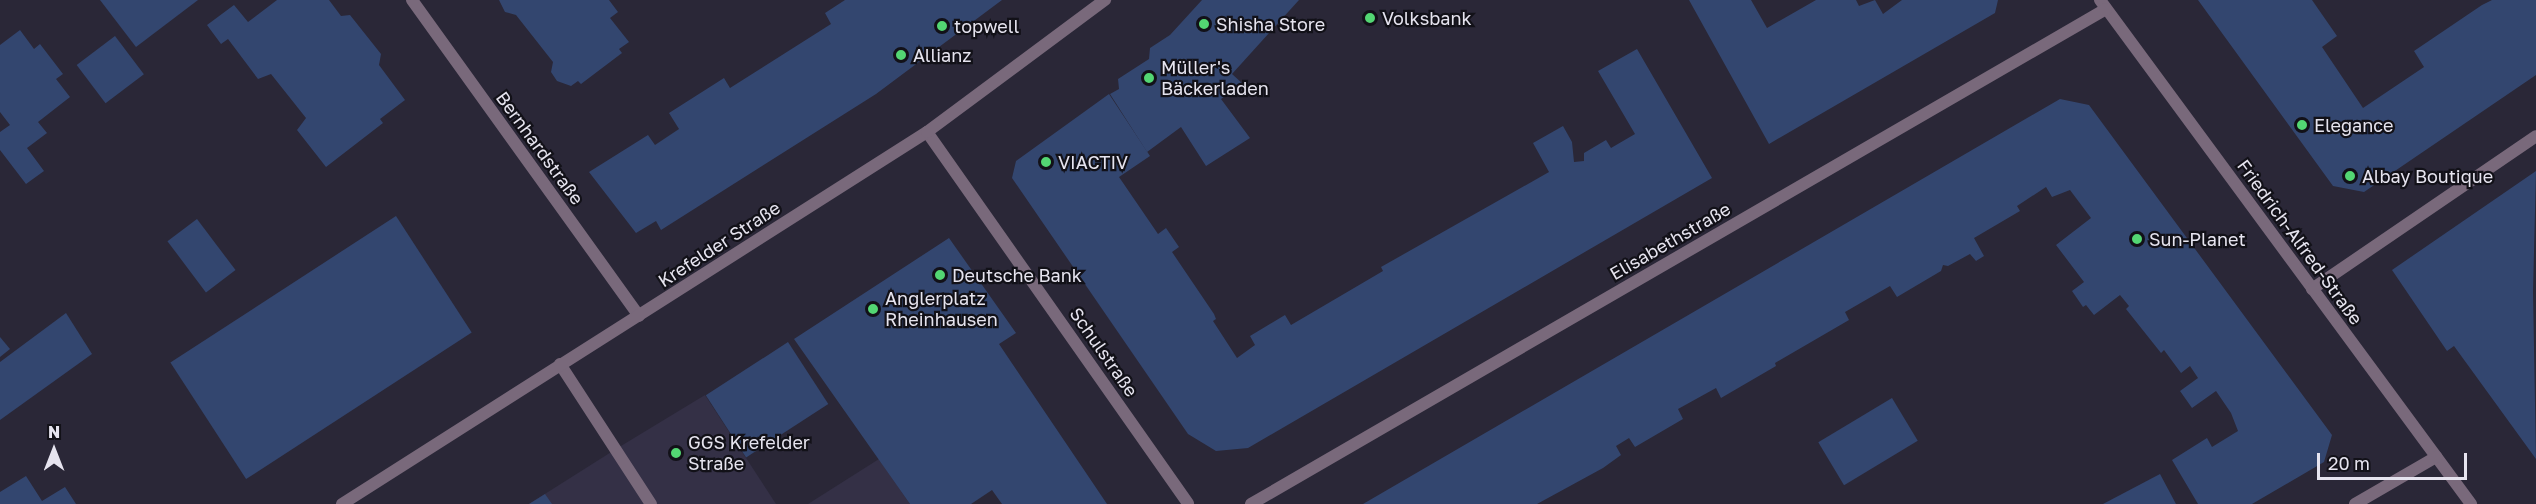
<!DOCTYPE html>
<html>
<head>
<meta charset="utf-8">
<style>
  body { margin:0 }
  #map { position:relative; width:2536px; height:504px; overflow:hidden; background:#2a2737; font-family:"Golos Text",sans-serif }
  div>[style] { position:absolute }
  .built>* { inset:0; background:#343046 }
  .building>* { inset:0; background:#33466f; transform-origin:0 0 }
  .lane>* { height:12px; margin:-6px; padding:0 6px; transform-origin:6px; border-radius:6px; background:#79697b }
  .street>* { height:12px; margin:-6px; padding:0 6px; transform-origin:6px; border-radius:6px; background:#79697b }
  .dots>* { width:16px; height:16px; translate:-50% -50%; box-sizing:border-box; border:3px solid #121118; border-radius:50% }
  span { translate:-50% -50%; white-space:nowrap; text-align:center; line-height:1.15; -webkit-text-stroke:4.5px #121118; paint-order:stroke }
  .poi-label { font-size:18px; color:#e6e4ef }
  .left { translate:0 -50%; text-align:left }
  .street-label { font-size:18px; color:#e6e4ef }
  .north { position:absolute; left:24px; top:420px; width:60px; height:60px; -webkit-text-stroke:4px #121118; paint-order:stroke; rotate:0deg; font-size:16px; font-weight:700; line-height:24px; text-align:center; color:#e6e4ef }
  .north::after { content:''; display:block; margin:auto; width:21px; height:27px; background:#e6e4ef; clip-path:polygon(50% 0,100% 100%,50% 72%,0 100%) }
  .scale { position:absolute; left:2317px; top:453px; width:150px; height:27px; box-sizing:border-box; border:3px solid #e6e4ef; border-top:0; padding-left:8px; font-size:18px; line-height:21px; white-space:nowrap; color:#e6e4ef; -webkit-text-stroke:4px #121118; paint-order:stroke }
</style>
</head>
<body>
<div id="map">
  <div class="built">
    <i style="clip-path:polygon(705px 395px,776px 504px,529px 504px,616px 449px)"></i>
    <i style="clip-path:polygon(879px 459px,910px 504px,808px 504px)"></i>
  </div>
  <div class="building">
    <i style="clip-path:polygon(100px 0,198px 0,136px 47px)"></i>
    <i style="clip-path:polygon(277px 0,329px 0,341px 16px,350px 15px,381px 54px,379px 65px,405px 100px,380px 119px,383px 123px,326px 167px,297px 130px,306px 118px,271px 74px,258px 79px,228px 39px,221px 44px,207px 25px,234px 5px,248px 22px)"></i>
    <i style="clip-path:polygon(499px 0,609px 0,618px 12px,610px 18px,629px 42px,619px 49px,622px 53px,581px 84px,578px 81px,571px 86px,557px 81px,551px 72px,553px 62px,516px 15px,505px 12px)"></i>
    <i style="clip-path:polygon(845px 0,1002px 0,876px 94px,661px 230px,656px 221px,636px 233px,589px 172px,648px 135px,655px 145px,679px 129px,669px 113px,724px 78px,730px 88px,831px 24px,825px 13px)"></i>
    <i style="clip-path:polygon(1202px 0,1299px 0,1232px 74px,1243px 84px,1221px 99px,1250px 138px,1206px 166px,1181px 127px,1147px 152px,1110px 94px,1119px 89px,1118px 79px,1149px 59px,1150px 48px,1170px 35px)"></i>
    <i style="clip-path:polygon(1689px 0,1751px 0,1767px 28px,1816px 0,1856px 0,1859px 6px,1875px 0,1883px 14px,1902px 0,1998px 0,1995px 13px,1769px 144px)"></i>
    <i style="clip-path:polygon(2198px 0,2312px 0,2337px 36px,2322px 47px,2363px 108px,2424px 67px,2414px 51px,2482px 5px,2492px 0,2536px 0,2536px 75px,2364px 192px,2333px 186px)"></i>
    <i style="clip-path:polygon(20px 30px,34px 49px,40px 44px,63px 74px,56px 79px,70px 97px,38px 122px,47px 133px,27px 148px,44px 171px,26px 184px,0 150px,0 132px,10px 125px,0 112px,0 45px)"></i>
    <i style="left:115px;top:36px;width:48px;height:48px;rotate:53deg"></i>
    <i style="clip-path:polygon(1637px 49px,1712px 178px,1248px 448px,1216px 451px,1188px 434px,1012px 178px,1016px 161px,1109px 94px,1150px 156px,1119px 177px,1158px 234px,1166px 228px,1179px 247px,1172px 252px,1214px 314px,1216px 319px,1213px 321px,1237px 358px,1255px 345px,1250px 336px,1285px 315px,1291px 325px,1383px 271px,1381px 267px,1549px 172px,1533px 143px,1563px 126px,1572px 142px,1574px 162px,1584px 161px,1584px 153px,1606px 140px,1611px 148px,1635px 134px,1598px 71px)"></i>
    <i style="clip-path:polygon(2060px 99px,2089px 105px,2332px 435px,2324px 462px,2252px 504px,2198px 504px,2172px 460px,2207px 438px,2212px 447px,2238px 431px,2231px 413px,2216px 391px,2192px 408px,2180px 391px,2198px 378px,2190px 366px,2181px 373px,2164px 350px,2161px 353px,2126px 309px,2129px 306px,2120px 295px,2094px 315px,2086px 305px,2083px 307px,2072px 291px,2084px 282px,2056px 245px,2091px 218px,2070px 190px,2052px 197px,2046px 187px,2017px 206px,2020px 211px,1974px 238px,1984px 256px,1976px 261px,1970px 254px,1948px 266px,1943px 265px,1941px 271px,1897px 297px,1890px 286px,1845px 312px,1849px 320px,1775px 363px,1776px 366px,1721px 398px,1716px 388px,1678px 409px,1683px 419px,1635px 447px,1629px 438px,1616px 446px,1621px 455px,1603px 468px,1537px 504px,1363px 504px)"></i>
    <i style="clip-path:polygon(2536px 171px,2533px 292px,2536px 459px,2454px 346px,2447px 351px,2392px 270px)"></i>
    <i style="left:396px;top:216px;width:139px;height:269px;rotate:57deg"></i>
    <i style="left:197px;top:219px;width:64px;height:37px;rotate:53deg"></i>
    <i style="clip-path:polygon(949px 238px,1016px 333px,999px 344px,1107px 504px,1002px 504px,992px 490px,971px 504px,910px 504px,794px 339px)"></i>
    <i style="clip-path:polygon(66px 313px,92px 354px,0 420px,0 362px)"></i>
    <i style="clip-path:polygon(0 337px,10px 349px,0 357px)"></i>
    <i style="left:788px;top:342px;width:74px;height:98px;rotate:57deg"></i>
    <i style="left:1892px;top:398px;width:50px;height:86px;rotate:59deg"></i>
    <i style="clip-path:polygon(2160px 474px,2176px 504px,2103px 504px)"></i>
    <i style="clip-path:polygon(26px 476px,42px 501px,65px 487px,76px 504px,0 504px,0 492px)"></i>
    <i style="clip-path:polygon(545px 494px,552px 504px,529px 504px)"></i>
  </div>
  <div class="lane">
    <i style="left:560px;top:364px;width:167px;rotate:57deg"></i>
  </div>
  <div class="street">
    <i style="left:412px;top:0;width:389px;rotate:54.3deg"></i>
    <i style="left:2100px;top:0;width:626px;rotate:53.64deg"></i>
    <i style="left:927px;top:132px;width:454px;rotate:54.9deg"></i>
    <i style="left:2312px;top:289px;width:271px;rotate:-34.3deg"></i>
    <i style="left:342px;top:504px;width:693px;rotate:-32.45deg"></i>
    <i style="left:927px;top:132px;width:222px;rotate:-36.6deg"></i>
    <i style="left:1251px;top:504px;width:988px;rotate:-30.07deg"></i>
    <i style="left:2355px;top:504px;width:94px;rotate:-30.1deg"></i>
  </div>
  <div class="dots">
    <i style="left:1370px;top:18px;background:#53d673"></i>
    <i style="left:1204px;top:24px;background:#53d673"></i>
    <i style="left:942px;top:26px;background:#53d673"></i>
    <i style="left:901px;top:55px;background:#53d673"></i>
    <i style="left:1149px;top:78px;background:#53d673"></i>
    <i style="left:2302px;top:125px;background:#53d673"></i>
    <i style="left:1046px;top:162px;background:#53d673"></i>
    <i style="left:2350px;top:176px;background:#53d673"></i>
    <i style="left:2137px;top:239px;background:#53d673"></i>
    <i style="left:940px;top:275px;background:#53d673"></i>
    <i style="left:873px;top:309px;background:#53d673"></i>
    <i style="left:676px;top:453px;background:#53d673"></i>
  </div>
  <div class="poi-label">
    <span class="left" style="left:1382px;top:18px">Volksbank</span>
    <span class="left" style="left:1216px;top:24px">Shisha Store</span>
    <span class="left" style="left:954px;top:26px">topwell</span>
    <span class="left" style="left:913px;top:55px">Allianz</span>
    <span class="left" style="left:1161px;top:78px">Müller's<br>Bäckerladen</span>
    <span class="left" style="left:2314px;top:125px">Elegance</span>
    <span class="left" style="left:1058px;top:162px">VIACTIV</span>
    <span class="left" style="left:2362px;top:176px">Albay Boutique</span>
    <span class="left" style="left:2149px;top:239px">Sun-Planet</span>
    <span class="left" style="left:952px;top:275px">Deutsche Bank</span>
    <span class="left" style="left:885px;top:309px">Anglerplatz<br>Rheinhausen</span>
    <span class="left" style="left:688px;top:453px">GGS Krefelder<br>Straße</span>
  </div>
  <div class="street-label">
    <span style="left:540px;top:148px;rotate:54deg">Bernhardstraße</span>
    <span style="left:1670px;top:241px;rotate:-30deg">Elisabethstraße</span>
    <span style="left:2300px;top:242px;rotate:54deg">Friedrich-Alfred-Straße</span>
    <span style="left:719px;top:244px;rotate:-33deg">Krefelder Straße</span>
    <span style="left:1104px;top:352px;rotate:55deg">Schulstraße</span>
  </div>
  <div class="north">N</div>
  <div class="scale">20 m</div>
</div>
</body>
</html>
